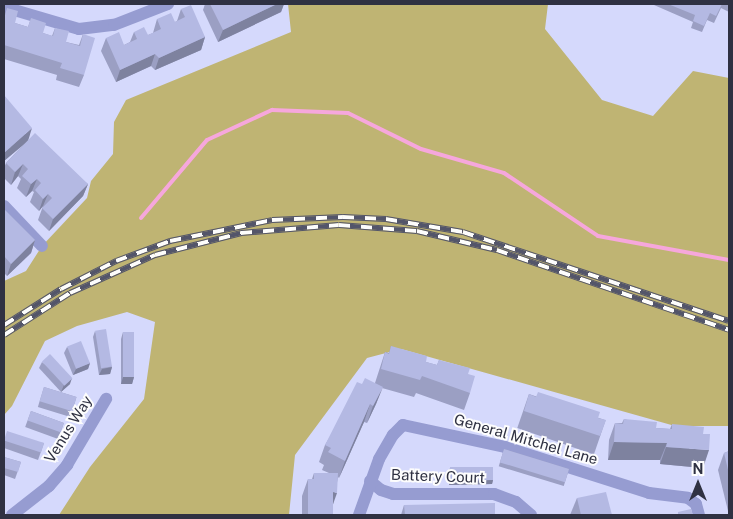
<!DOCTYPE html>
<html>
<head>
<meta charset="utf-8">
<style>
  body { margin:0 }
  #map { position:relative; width:733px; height:519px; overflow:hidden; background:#d5d9fc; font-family:"Public Sans",sans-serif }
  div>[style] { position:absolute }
  .green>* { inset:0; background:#bfb473 }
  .stream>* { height:4px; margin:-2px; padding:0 2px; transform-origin:2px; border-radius:2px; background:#f6a7dc }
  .street>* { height:12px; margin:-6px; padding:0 6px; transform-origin:6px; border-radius:6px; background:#969cd1 }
  .rail>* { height:5.5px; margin-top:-2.75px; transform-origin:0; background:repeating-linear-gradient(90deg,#fdfdfd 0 11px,#53556a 0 22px); box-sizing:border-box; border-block:1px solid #53556a }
  .wall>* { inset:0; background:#9b9fc3; transform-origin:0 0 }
  .shaded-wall>* { inset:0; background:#7e829f }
  .building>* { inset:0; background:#b4b9e3; transform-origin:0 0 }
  span { translate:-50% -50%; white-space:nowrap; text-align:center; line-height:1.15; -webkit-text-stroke:4px #fdfdfd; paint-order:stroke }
  .street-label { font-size:15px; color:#2f3142 }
  .frame { position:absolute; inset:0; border:5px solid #2f3142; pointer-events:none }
  .north { position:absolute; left:673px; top:459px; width:50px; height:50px; -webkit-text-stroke:4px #fdfdfd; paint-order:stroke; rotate:0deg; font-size:14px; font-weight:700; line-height:20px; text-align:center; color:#2f3142 }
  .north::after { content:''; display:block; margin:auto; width:18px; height:22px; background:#2f3142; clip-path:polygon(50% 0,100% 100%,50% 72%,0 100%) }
</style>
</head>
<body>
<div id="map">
  <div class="green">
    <i style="clip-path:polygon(288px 4px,548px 4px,545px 29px,602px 100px,653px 116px,693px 71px,729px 78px,729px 426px,675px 426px,401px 349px,367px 358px,295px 455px,289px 515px,59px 515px,90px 467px,144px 399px,155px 322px,127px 312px,77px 326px,45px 341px,12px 406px,4px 415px,4px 281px,26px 271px,42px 246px,87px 198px,91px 181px,113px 154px,114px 122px,126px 100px,291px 32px)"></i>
  </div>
  <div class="stream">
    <i style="left:141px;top:218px;width:102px;rotate:-49.8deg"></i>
    <i style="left:207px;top:140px;width:72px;rotate:-24.8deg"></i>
    <i style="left:272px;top:110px;width:76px;rotate:2.3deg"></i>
    <i style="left:348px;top:113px;width:81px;rotate:26.3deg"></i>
    <i style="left:421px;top:149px;width:86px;rotate:16.1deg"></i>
    <i style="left:504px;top:173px;width:113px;rotate:33.8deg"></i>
    <i style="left:598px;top:236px;width:133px;rotate:10.4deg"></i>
  </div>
  <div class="street">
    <i style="left:4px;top:7px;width:78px;rotate:16.3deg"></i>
    <i style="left:79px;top:29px;width:35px;rotate:-7deg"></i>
    <i style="left:114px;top:25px;width:58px;rotate:-21.3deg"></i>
    <i style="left:4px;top:206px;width:55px;rotate:46.5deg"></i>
    <i style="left:370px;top:481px;width:14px;rotate:39deg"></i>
    <i style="left:381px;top:490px;width:13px;rotate:18deg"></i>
    <i style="left:393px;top:494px;width:101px"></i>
    <i style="left:494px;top:494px;width:23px;rotate:20deg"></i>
    <i style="left:516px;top:502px;width:20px;rotate:41deg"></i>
    <i style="left:12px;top:515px;width:47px;rotate:-38.1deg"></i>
    <i style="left:49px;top:486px;width:28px;rotate:-49deg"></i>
    <i style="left:67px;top:465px;width:77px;rotate:-59.4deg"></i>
    <i style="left:359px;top:515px;width:59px;rotate:-70.3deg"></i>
    <i style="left:379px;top:459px;width:28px;rotate:-60deg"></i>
    <i style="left:393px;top:435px;width:14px;rotate:-45deg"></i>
    <i style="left:403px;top:425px;width:104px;rotate:12.2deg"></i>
    <i style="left:505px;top:447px;width:151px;rotate:17.7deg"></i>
    <i style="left:649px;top:493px;width:39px;rotate:7deg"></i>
    <i style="left:688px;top:498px;width:10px;rotate:37deg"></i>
    <i style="left:696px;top:504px;width:11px;rotate:75deg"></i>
  </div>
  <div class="rail">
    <i style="left:4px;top:325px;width:67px;rotate:-32.3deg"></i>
    <i style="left:61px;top:289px;width:62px;rotate:-27deg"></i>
    <i style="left:116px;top:261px;width:58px;rotate:-20.3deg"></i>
    <i style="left:170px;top:241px;width:104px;rotate:-11.6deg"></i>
    <i style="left:272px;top:220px;width:71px;rotate:-2.4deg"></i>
    <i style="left:343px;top:217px;width:43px;rotate:2.7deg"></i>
    <i style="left:386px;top:219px;width:78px;rotate:9.6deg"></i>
    <i style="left:463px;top:232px;width:280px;rotate:18.5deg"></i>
    <i style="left:4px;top:335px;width:78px;rotate:-32.5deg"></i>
    <i style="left:70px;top:293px;width:93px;rotate:-24.1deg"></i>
    <i style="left:155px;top:255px;width:89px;rotate:-14.3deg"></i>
    <i style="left:241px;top:233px;width:98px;rotate:-4.7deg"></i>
    <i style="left:339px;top:225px;width:78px;rotate:4.4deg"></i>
    <i style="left:417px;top:231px;width:82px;rotate:13.4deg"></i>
    <i style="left:497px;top:250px;width:245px;rotate:19deg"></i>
  </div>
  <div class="wall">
    <i style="clip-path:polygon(205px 4px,284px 4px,281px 12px,218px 42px,203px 10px)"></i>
    <i style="clip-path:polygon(654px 4px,729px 4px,729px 12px,721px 8px,714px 23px,707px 20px,702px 32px,691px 28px,693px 22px,654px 5px)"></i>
    <i style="clip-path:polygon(7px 8px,15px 23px,28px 27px,31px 18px,43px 33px,52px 36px,55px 28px,66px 42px,79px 45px,83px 34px,84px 75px,79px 87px,56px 80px,57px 75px,4px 59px,4px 17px)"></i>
    <i style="clip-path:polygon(181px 9px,205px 37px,201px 50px,155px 70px,151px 66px,116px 82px,101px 51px,106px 38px,124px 45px,130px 42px,134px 32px,148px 35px,153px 33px,157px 19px,175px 22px,177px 21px)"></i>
    <i style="clip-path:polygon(4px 95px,28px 140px,88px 184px,83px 196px,49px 231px,38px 220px,43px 206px,39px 211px,30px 202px,34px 192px,32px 191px,26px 197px,17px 188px,21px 179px,18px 176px,11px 185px,4px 178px,4px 168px,6px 163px,25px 143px,4px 161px)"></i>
    <i style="clip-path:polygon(4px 209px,35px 240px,31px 253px,7px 276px,4px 273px)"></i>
    <i style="clip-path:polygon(95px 331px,112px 367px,110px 374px,99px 375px,93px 337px)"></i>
    <i style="clip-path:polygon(123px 332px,134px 377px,132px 384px,121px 384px,121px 339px)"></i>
    <i style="clip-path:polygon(391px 346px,426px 362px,437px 365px,439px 360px,468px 374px,470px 393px,464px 410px,416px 393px,414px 397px,382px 388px,376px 404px,367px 423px,364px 422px,339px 478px,338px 477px,333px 504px,333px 515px,302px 515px,302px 496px,308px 479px,312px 479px,314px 473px,329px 473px,322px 470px,324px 465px,319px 462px,325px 445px,362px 384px,375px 383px,385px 352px,389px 353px)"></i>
    <i style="clip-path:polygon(67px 347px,90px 363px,88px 369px,73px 375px,64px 353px)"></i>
    <i style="clip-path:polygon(42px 362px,70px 384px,61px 392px,39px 368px)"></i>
    <i style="left:44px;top:387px;width:34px;height:21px;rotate:17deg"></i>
    <i style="left:529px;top:394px;width:81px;height:36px;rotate:19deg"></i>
    <i style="left:31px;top:411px;width:35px;height:17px;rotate:20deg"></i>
    <i style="clip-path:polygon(624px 419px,656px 428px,670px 429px,672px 424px,703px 468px,660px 464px,660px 460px,608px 460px,609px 440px,615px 423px,622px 423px)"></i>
    <i style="clip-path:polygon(4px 439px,44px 443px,38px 460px,4px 448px)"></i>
    <i style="left:504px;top:449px;width:68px;height:18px;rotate:17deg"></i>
    <i style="clip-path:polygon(729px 451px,729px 515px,718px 470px,724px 453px)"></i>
    <i style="clip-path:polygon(4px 457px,21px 462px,15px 479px,4px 475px)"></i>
    <i style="clip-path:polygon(450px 468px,493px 480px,492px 484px,449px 485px,449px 471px)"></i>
    <i style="clip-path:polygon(577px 498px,612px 515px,570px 515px)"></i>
    <i style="clip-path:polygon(404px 505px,495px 515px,401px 515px)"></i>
  </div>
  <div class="shaded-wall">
    <i style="clip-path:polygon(277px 4px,284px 4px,281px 12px,218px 42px,223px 30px)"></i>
    <i style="clip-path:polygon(205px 37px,201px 50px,155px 70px,159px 58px)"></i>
    <i style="clip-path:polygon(155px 54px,151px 66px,116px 82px,120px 70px)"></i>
    <i style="clip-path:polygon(32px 128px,28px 141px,4px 161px,4px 153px)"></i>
    <i style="clip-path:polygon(23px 164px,18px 176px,11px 185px,15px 172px)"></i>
    <i style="clip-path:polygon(37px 179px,32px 191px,26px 197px,31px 184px)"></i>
    <i style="clip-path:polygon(88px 184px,83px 196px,49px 231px,53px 219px)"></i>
    <i style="clip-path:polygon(48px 194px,43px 206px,39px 211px,43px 199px)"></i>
    <i style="clip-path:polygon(35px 240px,31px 253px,7px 276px,11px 264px)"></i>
    <i style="clip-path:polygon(90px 363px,88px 369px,73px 375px,76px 369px)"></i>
    <i style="clip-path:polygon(112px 367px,110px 374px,99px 375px,102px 369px)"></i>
    <i style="clip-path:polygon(123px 377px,134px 377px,132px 384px,121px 384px)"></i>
    <i style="clip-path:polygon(72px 378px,70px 384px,61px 392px,64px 385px)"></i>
    <i style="clip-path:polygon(383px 387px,376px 404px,367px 423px,373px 406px)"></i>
    <i style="clip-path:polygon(370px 404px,364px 422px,339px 478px,345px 461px)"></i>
    <i style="clip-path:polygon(614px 442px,667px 443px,660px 460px,608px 460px)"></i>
    <i style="clip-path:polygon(666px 447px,709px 450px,703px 468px,660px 464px)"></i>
    <i style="clip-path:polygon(493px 480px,492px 484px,449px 485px,450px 482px)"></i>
    <i style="clip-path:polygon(333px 492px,337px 493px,331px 510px)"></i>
  </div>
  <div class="building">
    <i style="clip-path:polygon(210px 4px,224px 4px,224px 5px,226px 4px,277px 4px,223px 30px)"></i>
    <i style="clip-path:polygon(668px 4px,722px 4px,716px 16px,710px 13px,704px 26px,693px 21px,695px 15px)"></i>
    <i style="clip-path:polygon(191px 5px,205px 37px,159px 58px,155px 54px,120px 70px,106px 38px,119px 32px,124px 45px,137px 39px,134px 32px,144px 27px,148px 35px,161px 29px,157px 19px,171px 13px,175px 22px,185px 17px,181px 9px)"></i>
    <i style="clip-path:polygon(7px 8px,18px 11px,15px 23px,28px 27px,31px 18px,46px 23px,43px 33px,53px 36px,55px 28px,69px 31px,66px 42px,80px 46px,83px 34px,95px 38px,84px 75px,60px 68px,62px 63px,4px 45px,4px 19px)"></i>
    <i style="clip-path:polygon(4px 95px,32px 128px,4px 153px)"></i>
    <i style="clip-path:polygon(35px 133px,88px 184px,53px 219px,42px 208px,52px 198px,48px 194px,43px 199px,35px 190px,41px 183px,37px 179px,31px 184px,22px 176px,28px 169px,23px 164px,15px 172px,6px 163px)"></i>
    <i style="clip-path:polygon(4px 209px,35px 240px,11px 264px,4px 256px)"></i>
    <i style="left:106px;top:329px;width:38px;height:11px;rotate:81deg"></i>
    <i style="left:123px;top:332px;width:11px;height:45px"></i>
    <i style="left:81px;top:341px;width:24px;height:15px;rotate:68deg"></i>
    <i style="clip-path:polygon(391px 346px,427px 356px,426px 362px,437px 365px,439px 360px,470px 368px,468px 374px,475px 376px,470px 393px,422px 376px,420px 380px,381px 369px,385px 352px,389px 354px)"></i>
    <i style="left:50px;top:354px;width:33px;height:11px;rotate:47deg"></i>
    <i style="clip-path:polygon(365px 378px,383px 387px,373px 406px,370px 404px,345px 461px,328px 452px,331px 448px,325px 445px,357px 382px,362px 384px)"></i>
    <i style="left:44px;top:387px;width:34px;height:15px;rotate:17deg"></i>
    <i style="clip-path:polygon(538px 392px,600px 412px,598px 418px,606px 420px,600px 436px,524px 411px,529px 394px,536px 397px)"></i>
    <i style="left:31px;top:411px;width:35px;height:10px;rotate:20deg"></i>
    <i style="clip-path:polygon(624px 419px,657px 422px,656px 428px,672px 429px,672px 424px,704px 427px,703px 434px,710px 434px,709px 450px,666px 447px,667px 443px,614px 442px,615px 423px,623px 424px)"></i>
    <i style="left:7px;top:431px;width:39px;height:10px;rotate:18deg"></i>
    <i style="left:504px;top:449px;width:68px;height:14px;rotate:17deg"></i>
    <i style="clip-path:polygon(729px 451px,729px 474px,724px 453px)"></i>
    <i style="clip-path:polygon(4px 457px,21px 462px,18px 472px,4px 468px)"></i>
    <i style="left:493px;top:467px;width:13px;height:43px;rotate:90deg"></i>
    <i style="clip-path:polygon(314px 473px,338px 473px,337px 493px,333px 492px,333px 515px,308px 515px,308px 479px,314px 479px)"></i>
    <i style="clip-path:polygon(606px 492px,612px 515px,581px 515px,577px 498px)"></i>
    <i style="clip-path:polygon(495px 503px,495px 515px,405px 515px,404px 505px)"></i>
    <i style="clip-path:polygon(691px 509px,693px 515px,678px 515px,678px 512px)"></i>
  </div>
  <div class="street-label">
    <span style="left:68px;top:429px;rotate:-58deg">Venus Way</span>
    <span style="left:526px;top:439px;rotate:16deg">General Mitchel Lane</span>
    <span style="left:438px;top:476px;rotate:2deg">Battery Court</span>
  </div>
  <div class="frame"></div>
  <div class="north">N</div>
</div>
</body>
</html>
